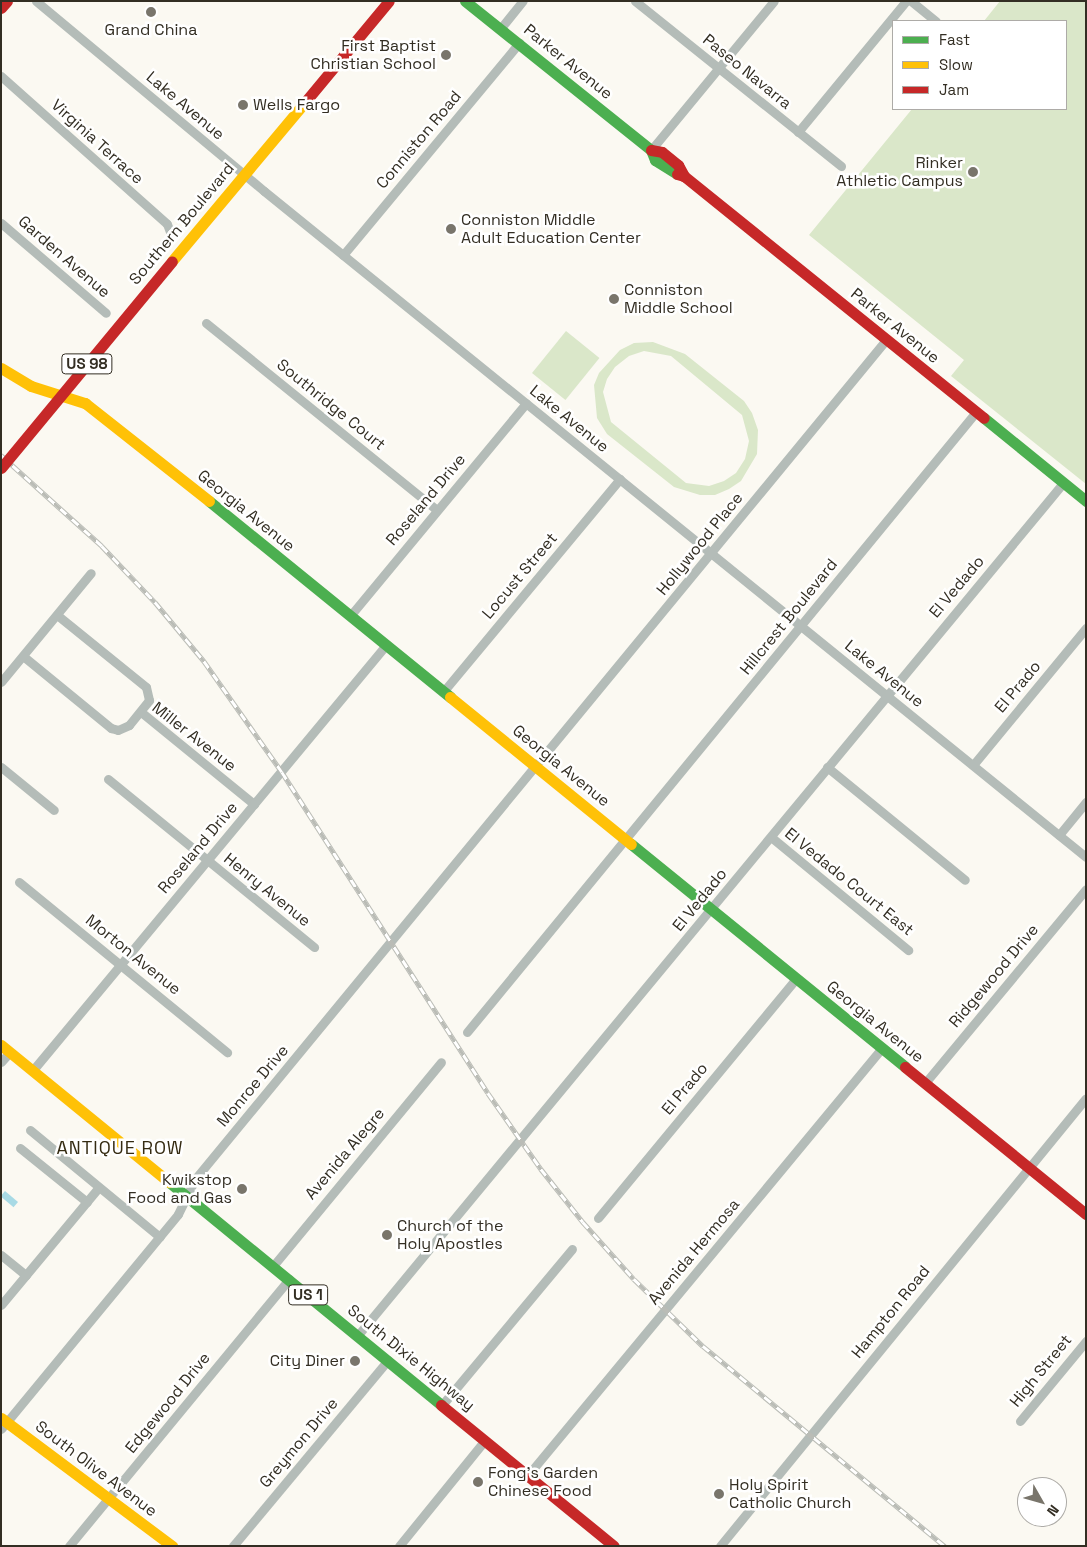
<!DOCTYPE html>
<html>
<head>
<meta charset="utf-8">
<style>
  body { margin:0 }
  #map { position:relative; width:1087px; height:1547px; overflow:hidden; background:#fbf9f2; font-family:"Space Grotesk",sans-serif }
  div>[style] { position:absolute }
  .green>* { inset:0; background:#dae7c9; transform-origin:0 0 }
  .water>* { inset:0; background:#a8dae5; transform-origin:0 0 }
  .street>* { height:9px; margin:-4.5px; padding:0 4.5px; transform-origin:4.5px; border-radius:4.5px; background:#b4bcb8 }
  .fast>* { height:11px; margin:-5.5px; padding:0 5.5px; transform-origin:5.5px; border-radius:5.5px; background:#4caf50 }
  .slow>* { height:11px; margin:-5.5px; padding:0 5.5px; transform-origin:5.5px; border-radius:5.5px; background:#ffc107 }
  .jam>* { height:11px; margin:-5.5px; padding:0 5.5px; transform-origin:5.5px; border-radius:5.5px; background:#c62828 }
  .rail>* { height:4.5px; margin-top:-2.25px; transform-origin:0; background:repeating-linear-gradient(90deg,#fff 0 8px,#babcb6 0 16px); box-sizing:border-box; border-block:1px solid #babcb6 }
  .jam-bridge>* { height:11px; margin:-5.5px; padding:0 5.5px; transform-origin:5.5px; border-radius:5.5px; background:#c62828 }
  .dots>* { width:14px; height:14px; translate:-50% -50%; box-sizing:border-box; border:2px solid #fff; border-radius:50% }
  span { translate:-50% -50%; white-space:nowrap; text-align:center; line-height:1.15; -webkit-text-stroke:5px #fff; paint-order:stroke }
  .shield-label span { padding:1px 4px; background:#fff; border:1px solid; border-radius:4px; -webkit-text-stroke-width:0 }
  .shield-label { font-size:15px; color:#332e23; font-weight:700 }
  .poi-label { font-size:16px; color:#332e23 }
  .right { translate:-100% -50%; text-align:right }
  .left { translate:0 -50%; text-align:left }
  .street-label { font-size:16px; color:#332e23 }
  .neighbourhood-label { font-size:18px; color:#352b12; letter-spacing:1px }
  .frame { position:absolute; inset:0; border:2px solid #332e23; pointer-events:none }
  .legend { position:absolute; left:892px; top:20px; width:175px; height:90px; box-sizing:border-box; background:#fff; border:1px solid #adaba7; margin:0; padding:6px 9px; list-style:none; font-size:15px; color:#332e23 }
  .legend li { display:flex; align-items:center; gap:10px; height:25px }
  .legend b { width:25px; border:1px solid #adaba7 }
  .north { position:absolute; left:1017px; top:1477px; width:50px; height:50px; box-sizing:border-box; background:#fff; border:1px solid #adaba7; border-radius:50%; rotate:128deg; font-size:14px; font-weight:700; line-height:20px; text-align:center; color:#332e23 }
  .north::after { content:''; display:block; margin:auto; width:18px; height:22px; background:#79756b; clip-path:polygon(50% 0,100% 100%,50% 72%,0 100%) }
</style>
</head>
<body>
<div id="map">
  <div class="green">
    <i style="clip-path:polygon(1000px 1px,1086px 1px,1086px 484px,951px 376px,964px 360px,809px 235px,912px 109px,1066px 109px,1066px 21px,984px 21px)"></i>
    <i style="left:566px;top:331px;width:43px;height:54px;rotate:39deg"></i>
    <i style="clip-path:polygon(evenodd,653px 342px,685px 354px,744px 401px,752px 413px,758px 430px,757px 454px,741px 481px,729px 489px,715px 495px,700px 495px,674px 487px,607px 434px,597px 418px,594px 385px,599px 373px,620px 350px,634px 343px,653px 342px,644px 351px,671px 356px,742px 415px,749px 441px,745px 459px,736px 473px,724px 481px,709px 486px,686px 483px,611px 422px,603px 392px,607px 379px,615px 367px,629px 356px,644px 351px)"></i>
  </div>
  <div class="water">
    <i style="left:5px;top:1191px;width:17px;height:7px;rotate:40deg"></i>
  </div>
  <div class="street">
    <i style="left:36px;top:1px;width:297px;rotate:39.8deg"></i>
    <i style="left:264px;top:191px;width:1058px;rotate:39.02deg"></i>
    <i style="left:635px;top:1px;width:264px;rotate:38.7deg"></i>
    <i style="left:911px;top:1px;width:32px;rotate:39deg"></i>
    <i style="left:500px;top:29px;width:36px;rotate:-51deg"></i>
    <i style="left:1px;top:76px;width:222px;rotate:41.7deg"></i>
    <i style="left:167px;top:224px;width:9px;rotate:69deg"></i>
    <i style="left:798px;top:132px;width:170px;rotate:-50.5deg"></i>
    <i style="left:651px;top:150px;width:193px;rotate:-50.5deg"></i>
    <i style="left:1px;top:223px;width:138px;rotate:40.6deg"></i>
    <i style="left:343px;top:255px;width:276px;rotate:-50.3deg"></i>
    <i style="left:206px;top:323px;width:297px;rotate:39deg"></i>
    <i style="left:350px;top:616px;width:276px;rotate:-50.4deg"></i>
    <i style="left:23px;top:656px;width:114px;rotate:39.3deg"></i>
    <i style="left:111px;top:728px;width:7px;rotate:16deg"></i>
    <i style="left:118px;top:730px;width:12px;rotate:-24deg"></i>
    <i style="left:129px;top:725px;width:32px;rotate:-51deg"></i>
    <i style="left:149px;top:700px;width:13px;rotate:-103deg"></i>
    <i style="left:146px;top:687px;width:114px;rotate:-141deg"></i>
    <i style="left:1px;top:682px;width:141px;rotate:-50.5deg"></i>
    <i style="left:443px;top:692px;width:277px;rotate:-50.3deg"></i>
    <i style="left:141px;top:712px;width:146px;rotate:39.2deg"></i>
    <i style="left:973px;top:765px;width:178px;rotate:-50.5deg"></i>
    <i style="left:1px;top:767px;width:68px;rotate:39.1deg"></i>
    <i style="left:827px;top:767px;width:178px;rotate:39.3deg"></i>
    <i style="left:108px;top:779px;width:266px;rotate:39.2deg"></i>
    <i style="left:1059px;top:835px;width:43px;rotate:-50.7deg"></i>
    <i style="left:771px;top:837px;width:178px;rotate:39.5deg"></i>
    <i style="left:19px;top:882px;width:269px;rotate:39.3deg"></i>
    <i style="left:467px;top:1032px;width:802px;rotate:-50.62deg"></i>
    <i style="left:1px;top:1062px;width:13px;rotate:-48deg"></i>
    <i style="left:33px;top:1070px;width:552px;rotate:-50.29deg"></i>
    <i style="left:925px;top:1083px;width:252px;rotate:-50.3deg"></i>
    <i style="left:30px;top:1130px;width:168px;rotate:39.5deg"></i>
    <i style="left:20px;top:1148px;width:86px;rotate:38.9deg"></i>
    <i style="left:598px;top:1218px;width:310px;rotate:-50.4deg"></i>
    <i style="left:1px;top:1255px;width:32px;rotate:39deg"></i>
    <i style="left:273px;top:1266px;width:264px;rotate:-50.5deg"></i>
    <i style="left:1px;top:1305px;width:152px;rotate:-50.3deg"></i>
    <i style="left:358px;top:1335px;width:1106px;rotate:-50.39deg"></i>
    <i style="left:442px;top:1405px;width:203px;rotate:-50.2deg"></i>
    <i style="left:1020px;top:1421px;width:104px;rotate:-50.5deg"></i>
    <i style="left:1px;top:1429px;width:278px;rotate:-50.5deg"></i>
    <i style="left:178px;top:1214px;width:39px;rotate:-64deg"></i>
    <i style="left:195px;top:1179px;width:1087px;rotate:-50.53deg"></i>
    <i style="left:528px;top:1475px;width:555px;rotate:-50.34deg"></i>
    <i style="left:69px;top:1546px;width:346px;rotate:-50.5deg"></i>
    <i style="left:233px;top:1546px;width:242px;rotate:-50.2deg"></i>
    <i style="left:399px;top:1546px;width:136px;rotate:-50.9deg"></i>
    <i style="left:720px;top:1546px;width:578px;rotate:-50.75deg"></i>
  </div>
  <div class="fast">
    <i style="left:465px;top:1px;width:238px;rotate:38.7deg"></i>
    <i style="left:651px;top:150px;width:11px;rotate:68deg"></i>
    <i style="left:655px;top:160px;width:26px;rotate:32deg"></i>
    <i style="left:984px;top:418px;width:132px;rotate:39.1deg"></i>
    <i style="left:209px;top:501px;width:311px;rotate:39.1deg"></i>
    <i style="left:631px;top:844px;width:353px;rotate:39.1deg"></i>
    <i style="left:169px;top:1182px;width:352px;rotate:39.3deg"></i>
  </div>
  <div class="slow">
    <i style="left:172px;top:261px;width:207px;rotate:-50.1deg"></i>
    <i style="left:1px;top:368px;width:35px;rotate:31deg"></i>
    <i style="left:31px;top:386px;width:57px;rotate:17.5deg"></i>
    <i style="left:85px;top:403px;width:158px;rotate:38.3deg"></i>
    <i style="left:450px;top:697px;width:233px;rotate:39.1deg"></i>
    <i style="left:1px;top:1045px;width:217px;rotate:39.2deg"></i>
    <i style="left:1px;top:1418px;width:214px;rotate:36.8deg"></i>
  </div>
  <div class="jam">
    <i style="left:1px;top:8px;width:9px;rotate:-49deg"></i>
    <i style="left:305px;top:102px;width:131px;rotate:-50.3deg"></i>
    <i style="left:651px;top:150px;width:11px;rotate:10deg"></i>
    <i style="left:662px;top:152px;width:21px;rotate:39deg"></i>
    <i style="left:678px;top:165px;width:13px;rotate:61deg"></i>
    <i style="left:677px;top:174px;width:7px;rotate:16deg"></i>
    <i style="left:684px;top:176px;width:385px;rotate:38.9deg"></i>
    <i style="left:905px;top:1067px;width:233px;rotate:39.1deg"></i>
    <i style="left:441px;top:1405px;width:223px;rotate:39.2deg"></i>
  </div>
  <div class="rail">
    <i style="left:1px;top:455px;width:136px;rotate:42deg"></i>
    <i style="left:102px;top:546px;width:77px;rotate:46.6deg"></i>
    <i style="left:155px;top:602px;width:77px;rotate:50.3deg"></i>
    <i style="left:204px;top:661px;width:136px;rotate:54.9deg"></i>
    <i style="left:282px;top:772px;width:381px;rotate:57.3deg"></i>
    <i style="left:488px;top:1093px;width:93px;rotate:55.1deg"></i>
    <i style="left:541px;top:1169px;width:68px;rotate:51.6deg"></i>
    <i style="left:583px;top:1222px;width:76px;rotate:48.2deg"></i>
    <i style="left:634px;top:1279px;width:96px;rotate:44.2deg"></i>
    <i style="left:703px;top:1346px;width:314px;rotate:39.6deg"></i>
  </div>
  <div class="jam-bridge">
    <i style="left:1px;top:468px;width:268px;rotate:-50.4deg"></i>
  </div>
  <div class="dots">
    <i style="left:151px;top:12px;background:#79756b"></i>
    <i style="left:446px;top:55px;background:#79756b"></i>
    <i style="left:243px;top:105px;background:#79756b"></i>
    <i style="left:973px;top:172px;background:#79756b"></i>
    <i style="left:451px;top:229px;background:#79756b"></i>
    <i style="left:614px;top:299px;background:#79756b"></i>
    <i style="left:242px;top:1189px;background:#79756b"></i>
    <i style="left:387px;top:1235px;background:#79756b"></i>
    <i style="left:355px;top:1361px;background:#79756b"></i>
    <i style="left:478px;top:1482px;background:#79756b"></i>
    <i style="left:719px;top:1494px;background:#79756b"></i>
  </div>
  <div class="shield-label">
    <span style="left:87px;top:364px">US 98</span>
    <span style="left:308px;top:1295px">US 1</span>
  </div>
  <div class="poi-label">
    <span style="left:151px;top:30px">Grand China</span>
    <span class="right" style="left:436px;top:55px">First Baptist<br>Christian School</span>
    <span class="left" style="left:253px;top:105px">Wells Fargo</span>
    <span class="right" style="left:963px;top:172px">Rinker<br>Athletic Campus</span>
    <span class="left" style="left:461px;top:229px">Conniston Middle<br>Adult Education Center</span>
    <span class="left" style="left:624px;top:299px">Conniston<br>Middle School</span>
    <span class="right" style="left:232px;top:1189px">Kwikstop<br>Food and Gas</span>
    <span class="left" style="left:397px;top:1235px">Church of the<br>Holy Apostles</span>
    <span class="right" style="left:345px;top:1361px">City Diner</span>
    <span class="left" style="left:488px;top:1482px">Fong's Garden<br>Chinese Food</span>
    <span class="left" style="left:729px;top:1494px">Holy Spirit<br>Catholic Church</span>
  </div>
  <div class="street-label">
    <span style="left:568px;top:62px;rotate:39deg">Parker Avenue</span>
    <span style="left:747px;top:72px;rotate:39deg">Paseo Navarra</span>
    <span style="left:185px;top:106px;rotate:40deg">Lake Avenue</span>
    <span style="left:419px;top:140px;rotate:-50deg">Conniston Road</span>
    <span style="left:97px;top:142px;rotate:42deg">Virginia Terrace</span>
    <span style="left:182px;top:224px;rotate:-50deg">Southern Boulevard</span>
    <span style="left:64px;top:257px;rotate:41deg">Garden Avenue</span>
    <span style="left:895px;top:326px;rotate:39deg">Parker Avenue</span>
    <span style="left:331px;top:405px;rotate:39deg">Southridge Court</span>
    <span style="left:569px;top:419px;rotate:39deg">Lake Avenue</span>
    <span style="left:426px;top:500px;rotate:-50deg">Roseland Drive</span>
    <span style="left:246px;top:511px;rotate:39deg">Georgia Avenue</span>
    <span style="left:700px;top:544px;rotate:-51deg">Hollywood Place</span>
    <span style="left:520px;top:576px;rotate:-50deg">Locust Street</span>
    <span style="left:957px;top:587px;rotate:-50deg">El Vedado</span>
    <span style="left:789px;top:617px;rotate:-51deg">Hillcrest Boulevard</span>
    <span style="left:884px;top:674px;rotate:39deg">Lake Avenue</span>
    <span style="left:1018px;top:687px;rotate:-50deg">El Prado</span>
    <span style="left:194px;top:737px;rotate:38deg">Miller Avenue</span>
    <span style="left:561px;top:766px;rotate:39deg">Georgia Avenue</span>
    <span style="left:198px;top:848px;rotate:-50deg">Roseland Drive</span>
    <span style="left:849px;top:882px;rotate:39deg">El Vedado Court East</span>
    <span style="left:267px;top:890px;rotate:39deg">Henry Avenue</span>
    <span style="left:700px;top:900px;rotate:-51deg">El Vedado</span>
    <span style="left:133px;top:955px;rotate:39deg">Morton Avenue</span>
    <span style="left:994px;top:976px;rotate:-50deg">Ridgewood Drive</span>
    <span style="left:875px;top:1022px;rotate:39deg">Georgia Avenue</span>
    <span style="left:253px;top:1086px;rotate:-50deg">Monroe Drive</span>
    <span style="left:685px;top:1089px;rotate:-50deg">El Prado</span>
    <span style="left:345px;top:1154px;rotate:-50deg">Avenida Alegre</span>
    <span style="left:694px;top:1252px;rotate:-50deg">Avenida Hermosa</span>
    <span style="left:891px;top:1312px;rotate:-51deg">Hampton Road</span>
    <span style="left:411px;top:1358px;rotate:39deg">South Dixie Highway</span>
    <span style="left:1041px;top:1371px;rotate:-51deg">High Street</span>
    <span style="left:168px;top:1403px;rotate:-51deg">Edgewood Drive</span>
    <span style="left:299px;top:1443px;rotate:-50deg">Greymon Drive</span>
    <span style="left:96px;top:1469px;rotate:37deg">South Olive Avenue</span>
  </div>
  <div class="neighbourhood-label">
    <span style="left:120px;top:1148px">ANTIQUE ROW</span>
  </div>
  <div class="frame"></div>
  <ul class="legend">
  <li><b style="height:6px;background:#4caf50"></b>Fast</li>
  <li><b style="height:6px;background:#ffc107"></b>Slow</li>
  <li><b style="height:6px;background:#c62828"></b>Jam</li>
  </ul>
  <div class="north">N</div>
</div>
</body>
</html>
